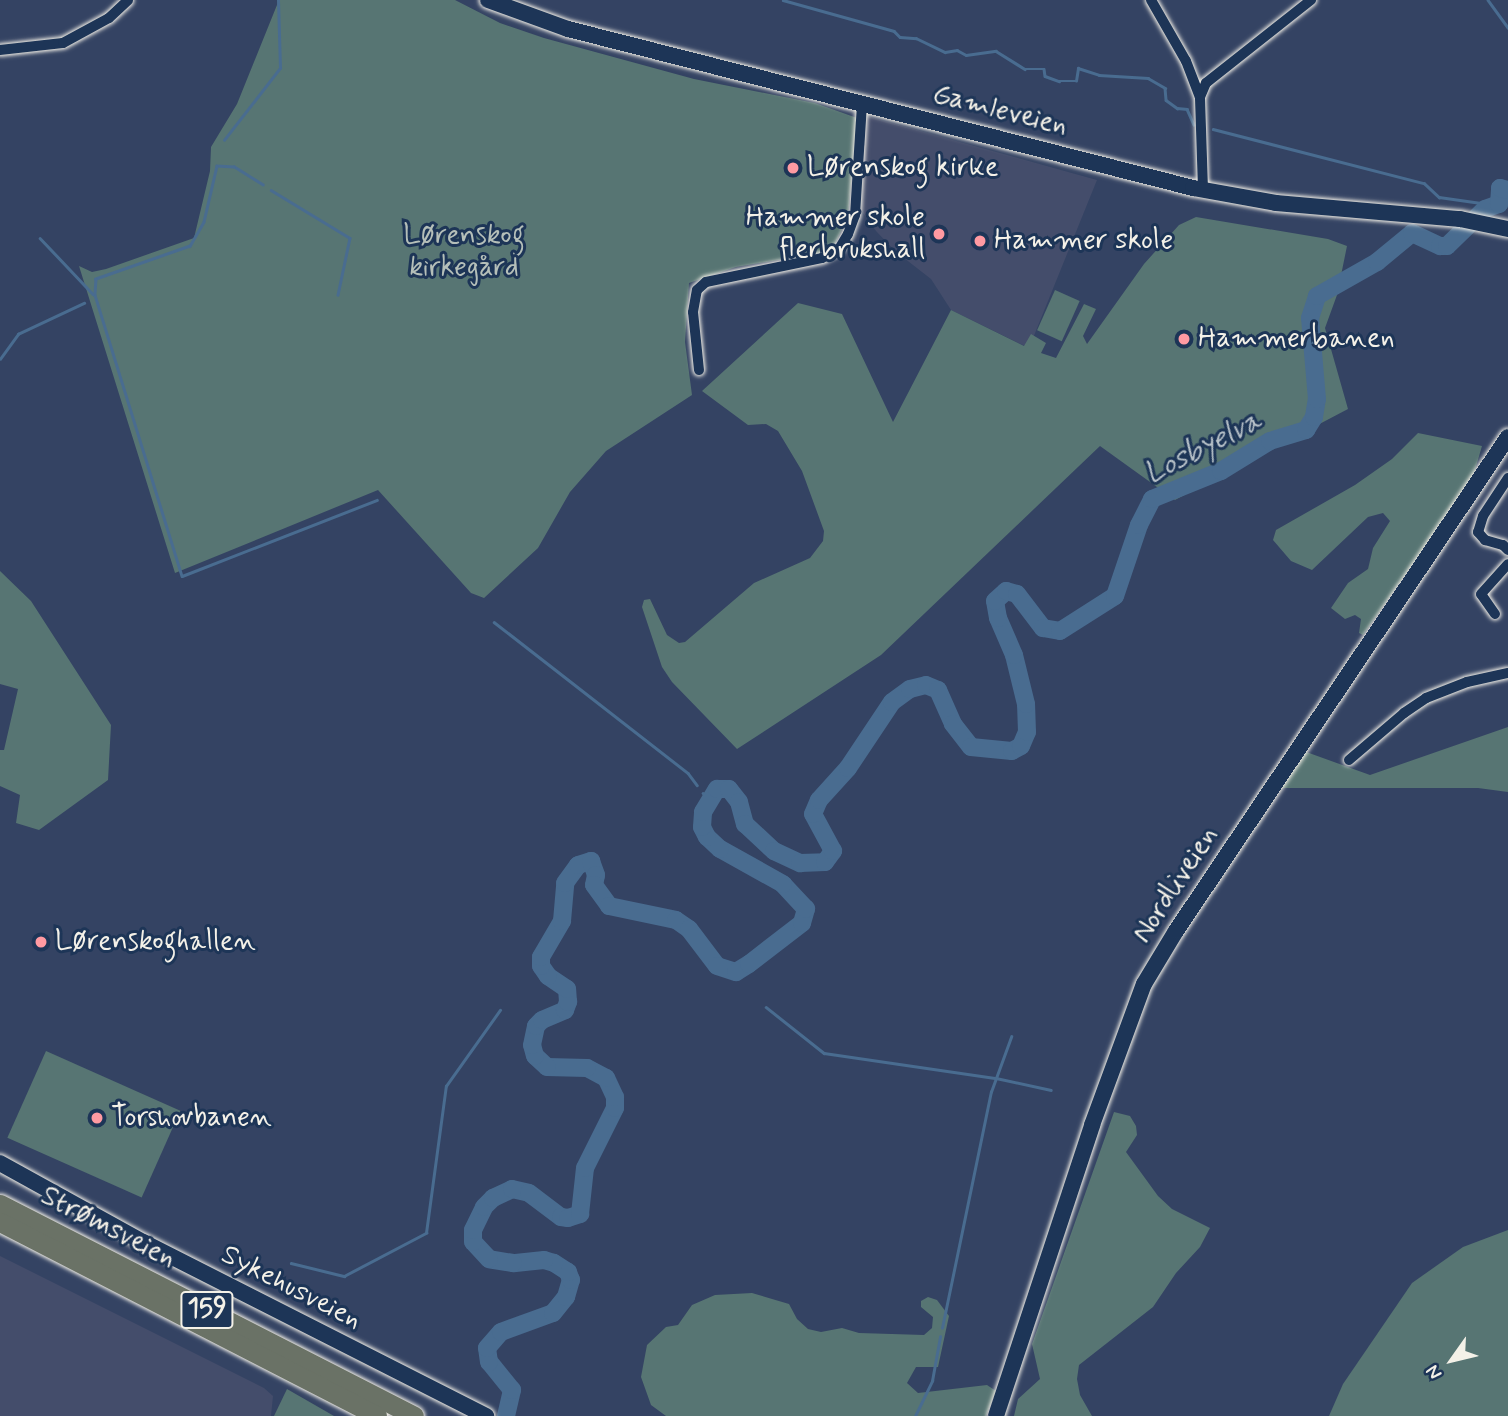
<!DOCTYPE html>
<html>
<head>
<meta charset="utf-8">
<style>
  body { margin:0 }
  #map { position:relative; width:1508px; height:1416px; overflow:hidden; background:#344363; font-family:Mynerve,sans-serif }
  div>[style] { position:absolute }
  .built>* { inset:0; background:#444d6b }
  .green>* { inset:0; background:#577573; transform-origin:0 0 }
  .stream>* { height:2.5px; margin:-1.25px; padding:0 1.25px; transform-origin:1.25px; border-radius:1.25px; background:#496c90 }
  .river>* { height:18px; margin:-9px; padding:0 9px; transform-origin:9px; border-radius:9px; background:#496c90 }
  .roads { filter:drop-shadow(0 0 2px #f4f1e8) drop-shadow(0 0 2px #f4f1e8) }
  .street>* { height:10px; margin:-5px; padding:0 5px; transform-origin:5px; border-radius:5px; background:#1d3557 }
  .secondary>* { height:16px; margin:-8px; padding:0 8px; transform-origin:8px; border-radius:8px; background:#1d3557 }
  .highway>* { height:19px; margin:-9.5px; padding:0 9.5px; transform-origin:9.5px; border-radius:9.5px; background:#6a7266 }
  .dots>* { width:19px; height:19px; translate:-50% -50%; box-sizing:border-box; border:4px solid #1d3557; border-radius:50% }
  span { translate:-50% -50%; white-space:nowrap; text-align:center; line-height:1.15; -webkit-text-stroke:6px #1d3557; paint-order:stroke }
  .shield-label span { padding:2px 5px; background:#1d3557; border:2px solid; border-radius:5px; -webkit-text-stroke-width:0 }
  .shield-label { font-size:26px; color:#f4f1e8; font-weight:700 }
  .street-label { font-size:28px; color:#f4f1e8 }
  .poi-label { font-size:28px; color:#f4f1e8 }
  .left { translate:0 -50%; text-align:left }
  .right { translate:-100% -50%; text-align:right }
  .park-label { font-size:28px; color:#b5bfb9 }
  .water-label { font-size:30px; color:#b8c2c9; font-style:italic }
  .north { position:absolute; left:1417px; top:1325px; width:70px; height:70px; -webkit-text-stroke:5px #1d3557; paint-order:stroke; rotate:236deg; font-size:19px; font-weight:700; line-height:28px; text-align:center; color:#f4f1e8 }
  .north::after { content:''; display:block; margin:auto; width:24px; height:32px; background:#f4f1e8; clip-path:polygon(50% 0,100% 100%,50% 72%,0 100%) }
</style>
</head>
<body>
<div id="map">
  <div class="built">
    <i style="clip-path:polygon(866px 116px,1097px 180px,1029px 348px,951px 310px,931px 279px,895px 251px,876px 231px,860px 209px)"></i>
    <i style="clip-path:polygon(0 1256px,264px 1388px,273px 1396px,271px 1416px,0 1416px)"></i>
  </div>
  <div class="green">
    <i style="clip-path:polygon(279px 0,455px 0,500px 23px,544px 38px,694px 79px,815px 103px,857px 118px,848px 216px,835px 244px,820px 253px,736px 267px,689px 283px,685px 342px,692px 395px,606px 451px,570px 492px,538px 548px,484px 598px,471px 593px,378px 490px,175px 573px,79px 266px,92px 272px,106px 269px,194px 238px,210px 171px,211px 147px,237px 104px)"></i>
    <i style="clip-path:polygon(1196px 217px,1328px 239px,1347px 246px,1337px 295px,1325px 328px,1348px 409px,1175px 500px,1100px 446px,881px 655px,737px 749px,672px 682px,662px 667px,642px 607px,644px 600px,650px 599px,667px 635px,679px 643px,685px 642px,754px 583px,810px 558px,823px 541px,824px 531px,802px 471px,778px 431px,766px 424px,748px 425px,702px 391px,798px 303px,842px 314px,893px 422px,951px 310px,1024px 346px,1031px 334px,1046px 343px,1041px 353px,1056px 358px,1084px 304px,1096px 309px,1083px 336px,1087px 344px,1144px 264px,1179px 225px)"></i>
    <i style="left:1055px;top:290px;width:27px;height:44px;rotate:24deg"></i>
    <i style="clip-path:polygon(1418px 433px,1482px 446px,1472px 480px,1363px 635px,1359px 633px,1361px 619px,1355px 615px,1345px 619px,1331px 608px,1348px 583px,1368px 569px,1373px 548px,1390px 521px,1383px 513px,1368px 517px,1312px 570px,1291px 561px,1273px 540px,1276px 530px,1355px 485px,1392px 459px)"></i>
    <i style="clip-path:polygon(0 571px,31px 601px,111px 725px,108px 780px,39px 830px,16px 823px,20px 795px,0 786px,0 750px,4px 750px,18px 689px,0 684px)"></i>
    <i style="clip-path:polygon(1508px 727px,1508px 792px,1478px 788px,1271px 788px,1298px 749px,1370px 775px)"></i>
    <i style="left:46px;top:1051px;width:147px;height:95px;rotate:24deg"></i>
    <i style="clip-path:polygon(1114px 1112px,1130px 1116px,1136px 1126px,1137px 1135px,1126px 1152px,1158px 1196px,1172px 1209px,1210px 1228px,1200px 1247px,1176px 1273px,1153px 1307px,1079px 1365px,1077px 1379px,1080px 1395px,1092px 1416px,1014px 1416px,1018px 1399px,1040px 1379px,1032px 1344px)"></i>
    <i style="clip-path:polygon(1508px 1230px,1508px 1416px,1329px 1416px,1343px 1384px,1412px 1283px,1463px 1247px)"></i>
    <i style="clip-path:polygon(752px 1293px,789px 1304px,797px 1319px,808px 1329px,821px 1332px,842px 1328px,859px 1333px,924px 1335px,932px 1328px,933px 1317px,921px 1307px,921px 1301px,928px 1297px,937px 1300px,949px 1316px,938px 1367px,916px 1367px,907px 1383px,918px 1393px,987px 1385px,996px 1391px,986px 1416px,666px 1416px,651px 1405px,641px 1377px,647px 1345px,666px 1327px,678px 1325px,692px 1305px,715px 1295px)"></i>
    <i style="clip-path:polygon(287px 1389px,334px 1416px,274px 1416px)"></i>
  </div>
  <div class="stream">
    <i style="left:783px;top:0;width:115px;rotate:15.6deg"></i>
    <i style="left:894px;top:31px;width:8px;rotate:45deg"></i>
    <i style="left:900px;top:37px;width:16px;rotate:4deg"></i>
    <i style="left:916px;top:38px;width:32px;rotate:26deg"></i>
    <i style="left:945px;top:52px;width:12px;rotate:-9deg"></i>
    <i style="left:957px;top:50px;width:10px;rotate:29deg"></i>
    <i style="left:966px;top:55px;width:30px;rotate:-8deg"></i>
    <i style="left:996px;top:51px;width:34px;rotate:32deg"></i>
    <i style="left:1025px;top:69px;width:19px"></i>
    <i style="left:1044px;top:69px;width:7px;rotate:82deg"></i>
    <i style="left:1045px;top:76px;width:15px;rotate:20deg"></i>
    <i style="left:1059px;top:81px;width:17px"></i>
    <i style="left:1076px;top:81px;width:13px;rotate:-81deg"></i>
    <i style="left:1078px;top:68px;width:22px;rotate:18deg"></i>
    <i style="left:1099px;top:75px;width:49px;rotate:3.5deg"></i>
    <i style="left:1148px;top:78px;width:20px;rotate:30deg"></i>
    <i style="left:1165px;top:88px;width:12px;rotate:85deg"></i>
    <i style="left:1166px;top:100px;width:14px;rotate:36deg"></i>
    <i style="left:1177px;top:108px;width:10px;rotate:6deg"></i>
    <i style="left:1187px;top:109px;width:17px;rotate:66deg"></i>
    <i style="left:1488px;top:0;width:34px;rotate:54deg"></i>
    <i style="left:1213px;top:129px;width:218px;rotate:14.4deg"></i>
    <i style="left:1424px;top:183px;width:21px;rotate:43deg"></i>
    <i style="left:1439px;top:197px;width:42px;rotate:8.1deg"></i>
    <i style="left:1481px;top:203px;width:7px;rotate:56deg"></i>
    <i style="left:224px;top:140px;width:91px;rotate:-52.1deg"></i>
    <i style="left:280px;top:68px;width:68px;rotate:-91.7deg"></i>
    <i style="left:263px;top:185px;width:34px;rotate:-148deg"></i>
    <i style="left:234px;top:167px;width:17px;rotate:-177deg"></i>
    <i style="left:217px;top:166px;width:57px;rotate:103.1deg"></i>
    <i style="left:204px;top:222px;width:28px;rotate:120deg"></i>
    <i style="left:190px;top:246px;width:100px;rotate:160.7deg"></i>
    <i style="left:96px;top:279px;width:16px;rotate:94deg"></i>
    <i style="left:95px;top:295px;width:294px;rotate:72.8deg"></i>
    <i style="left:182px;top:576px;width:209px;rotate:-21.3deg"></i>
    <i style="left:271px;top:190px;width:92px;rotate:31.3deg"></i>
    <i style="left:350px;top:238px;width:58px;rotate:101.9deg"></i>
    <i style="left:40px;top:238px;width:77px;rotate:46.6deg"></i>
    <i style="left:0;top:359px;width:31px;rotate:-54deg"></i>
    <i style="left:18px;top:334px;width:73px;rotate:-25.2deg"></i>
    <i style="left:494px;top:622px;width:246px;rotate:37.9deg"></i>
    <i style="left:688px;top:773px;width:15px;rotate:53deg"></i>
    <i style="left:703px;top:793px;width:8px;rotate:50deg"></i>
    <i style="left:766px;top:1007px;width:74px;rotate:38.4deg"></i>
    <i style="left:824px;top:1053px;width:174px;rotate:8.3deg"></i>
    <i style="left:996px;top:1078px;width:56px;rotate:12.3deg"></i>
    <i style="left:291px;top:1263px;width:55px;rotate:13.8deg"></i>
    <i style="left:344px;top:1276px;width:93px;rotate:-27.7deg"></i>
    <i style="left:426px;top:1233px;width:148px;rotate:-82.3deg"></i>
    <i style="left:446px;top:1086px;width:93px;rotate:-54.6deg"></i>
    <i style="left:942px;top:1328px;width:241px;rotate:-78.3deg"></i>
    <i style="left:991px;top:1092px;width:59px;rotate:-70deg"></i>
    <i style="left:915px;top:1416px;width:39px;rotate:-64deg"></i>
    <i style="left:932px;top:1381px;width:45px;rotate:-79.7deg"></i>
  </div>
  <div class="river">
    <i style="left:506px;top:1416px;width:27px;rotate:-77deg"></i>
    <i style="left:512px;top:1390px;width:36px;rotate:-129deg"></i>
    <i style="left:489px;top:1362px;width:14px;rotate:-98deg"></i>
    <i style="left:487px;top:1348px;width:21px;rotate:-49deg"></i>
    <i style="left:501px;top:1332px;width:55px;rotate:-20.1deg"></i>
    <i style="left:553px;top:1313px;width:21px;rotate:-51deg"></i>
    <i style="left:566px;top:1297px;width:18px;rotate:-74deg"></i>
    <i style="left:571px;top:1280px;width:9px;rotate:-111deg"></i>
    <i style="left:568px;top:1272px;width:17px;rotate:-147deg"></i>
    <i style="left:554px;top:1263px;width:10px;rotate:-163deg"></i>
    <i style="left:544px;top:1260px;width:31px;rotate:174deg"></i>
    <i style="left:513px;top:1263px;width:24px;rotate:-171deg"></i>
    <i style="left:489px;top:1259px;width:23px;rotate:-133deg"></i>
    <i style="left:473px;top:1242px;width:12px;rotate:-90deg"></i>
    <i style="left:473px;top:1230px;width:25px;rotate:-64deg"></i>
    <i style="left:484px;top:1207px;width:13px;rotate:-45deg"></i>
    <i style="left:493px;top:1198px;width:21px;rotate:-25deg"></i>
    <i style="left:512px;top:1189px;width:17px;rotate:13deg"></i>
    <i style="left:529px;top:1193px;width:40px;rotate:37deg"></i>
    <i style="left:561px;top:1217px;width:7px;rotate:8deg"></i>
    <i style="left:568px;top:1218px;width:13px;rotate:-18deg"></i>
    <i style="left:580px;top:1214px;width:46px;rotate:-83.8deg"></i>
    <i style="left:585px;top:1168px;width:67px;rotate:-63.4deg"></i>
    <i style="left:615px;top:1108px;width:11px;rotate:-90deg"></i>
    <i style="left:615px;top:1097px;width:21px;rotate:-115deg"></i>
    <i style="left:606px;top:1078px;width:21px;rotate:-152deg"></i>
    <i style="left:587px;top:1068px;width:40px;rotate:-178.6deg"></i>
    <i style="left:547px;top:1067px;width:16px;rotate:-137deg"></i>
    <i style="left:535px;top:1056px;width:11px;rotate:-105deg"></i>
    <i style="left:532px;top:1045px;width:19px;rotate:-78deg"></i>
    <i style="left:536px;top:1026px;width:8px;rotate:-45deg"></i>
    <i style="left:542px;top:1020px;width:25px;rotate:-23deg"></i>
    <i style="left:565px;top:1010px;width:9px;rotate:-69deg"></i>
    <i style="left:568px;top:1002px;width:13px;rotate:-94deg"></i>
    <i style="left:567px;top:989px;width:23px;rotate:-146deg"></i>
    <i style="left:548px;top:976px;width:12px;rotate:-125deg"></i>
    <i style="left:541px;top:966px;width:9px;rotate:-90deg"></i>
    <i style="left:541px;top:957px;width:42px;rotate:-59.7deg"></i>
    <i style="left:562px;top:921px;width:38px;rotate:-85deg"></i>
    <i style="left:565px;top:883px;width:22px;rotate:-54deg"></i>
    <i style="left:578px;top:865px;width:14px;rotate:-17deg"></i>
    <i style="left:591px;top:861px;width:15px;rotate:70deg"></i>
    <i style="left:596px;top:875px;width:10px;rotate:101deg"></i>
    <i style="left:594px;top:885px;width:26px;rotate:54deg"></i>
    <i style="left:609px;top:906px;width:68px;rotate:11.8deg"></i>
    <i style="left:676px;top:920px;width:16px;rotate:35deg"></i>
    <i style="left:689px;top:929px;width:46px;rotate:52.9deg"></i>
    <i style="left:717px;top:966px;width:20px;rotate:18deg"></i>
    <i style="left:736px;top:972px;width:15px;rotate:-32deg"></i>
    <i style="left:749px;top:964px;width:67px;rotate:-37.7deg"></i>
    <i style="left:802px;top:923px;width:15px;rotate:-74deg"></i>
    <i style="left:806px;top:909px;width:34px;rotate:-133deg"></i>
    <i style="left:783px;top:884px;width:72px;rotate:-150.9deg"></i>
    <i style="left:720px;top:849px;width:18px;rotate:-137deg"></i>
    <i style="left:707px;top:837px;width:11px;rotate:-117deg"></i>
    <i style="left:702px;top:827px;width:15px;rotate:-86deg"></i>
    <i style="left:703px;top:812px;width:27px;rotate:-59deg"></i>
    <i style="left:717px;top:789px;width:12px"></i>
    <i style="left:729px;top:789px;width:16px;rotate:52deg"></i>
    <i style="left:739px;top:802px;width:23px;rotate:75deg"></i>
    <i style="left:745px;top:824px;width:40px;rotate:43deg"></i>
    <i style="left:774px;top:851px;width:29px;rotate:25deg"></i>
    <i style="left:800px;top:863px;width:25px;rotate:-2deg"></i>
    <i style="left:825px;top:862px;width:14px;rotate:-54deg"></i>
    <i style="left:833px;top:851px;width:42px;rotate:-118.4deg"></i>
    <i style="left:813px;top:814px;width:15px;rotate:-67deg"></i>
    <i style="left:819px;top:800px;width:43px;rotate:-47.8deg"></i>
    <i style="left:848px;top:768px;width:79px;rotate:-56.3deg"></i>
    <i style="left:892px;top:702px;width:22px;rotate:-36deg"></i>
    <i style="left:910px;top:689px;width:16px;rotate:-14deg"></i>
    <i style="left:926px;top:685px;width:13px;rotate:23deg"></i>
    <i style="left:938px;top:690px;width:37px;rotate:66deg"></i>
    <i style="left:953px;top:724px;width:29px;rotate:52deg"></i>
    <i style="left:971px;top:747px;width:41px;rotate:5.6deg"></i>
    <i style="left:1012px;top:751px;width:10px;rotate:-29deg"></i>
    <i style="left:1021px;top:746px;width:15px;rotate:-67deg"></i>
    <i style="left:1027px;top:732px;width:28px;rotate:-92deg"></i>
    <i style="left:1026px;top:704px;width:50px;rotate:-103.8deg"></i>
    <i style="left:1014px;top:655px;width:40px;rotate:-113.4deg"></i>
    <i style="left:998px;top:618px;width:17px;rotate:-100deg"></i>
    <i style="left:995px;top:601px;width:15px;rotate:-42deg"></i>
    <i style="left:1006px;top:591px;width:11px;rotate:15deg"></i>
    <i style="left:1017px;top:594px;width:43px;rotate:52.6deg"></i>
    <i style="left:1043px;top:628px;width:17px;rotate:10deg"></i>
    <i style="left:1060px;top:631px;width:65px;rotate:-32.5deg"></i>
    <i style="left:1115px;top:596px;width:75px;rotate:-71.3deg"></i>
    <i style="left:1139px;top:525px;width:29px;rotate:-63deg"></i>
    <i style="left:1152px;top:499px;width:74px;rotate:-22.1deg"></i>
    <i style="left:1221px;top:471px;width:57px;rotate:-31.5deg"></i>
    <i style="left:1270px;top:441px;width:38px;rotate:-17deg"></i>
    <i style="left:1306px;top:430px;width:15px;rotate:-58deg"></i>
    <i style="left:1314px;top:417px;width:18px;rotate:-81deg"></i>
    <i style="left:1317px;top:399px;width:81px;rotate:-94.9deg"></i>
    <i style="left:1310px;top:318px;width:23px;rotate:-72deg"></i>
    <i style="left:1317px;top:296px;width:69px;rotate:-29.5deg"></i>
    <i style="left:1377px;top:262px;width:45px;rotate:-39.6deg"></i>
    <i style="left:1412px;top:233px;width:31px;rotate:25deg"></i>
    <i style="left:1440px;top:246px;width:7px"></i>
    <i style="left:1447px;top:246px;width:53px;rotate:-44.2deg"></i>
    <i style="left:1485px;top:209px;width:15px;rotate:-20deg"></i>
    <i style="left:1499px;top:204px;width:16px;rotate:-86deg"></i>
    <i style="left:1500px;top:188px;width:8px;rotate:14deg"></i>
  </div>
  <div class="roads">
    <div class="street">
      <i style="left:1151px;top:0;width:70px;rotate:60.2deg"></i>
      <i style="left:1186px;top:61px;width:39px;rotate:69deg"></i>
      <i style="left:0;top:50px;width:63px;rotate:-6.3deg"></i>
      <i style="left:63px;top:43px;width:52px;rotate:-28.5deg"></i>
      <i style="left:109px;top:18px;width:26px;rotate:-43deg"></i>
      <i style="left:1203px;top:189px;width:92px;rotate:-91.9deg"></i>
      <i style="left:1200px;top:97px;width:15px;rotate:-67deg"></i>
      <i style="left:1206px;top:83px;width:134px;rotate:-38.3deg"></i>
      <i style="left:699px;top:370px;width:58px;rotate:-95.9deg"></i>
      <i style="left:693px;top:312px;width:22px;rotate:-80deg"></i>
      <i style="left:697px;top:290px;width:12px;rotate:-42deg"></i>
      <i style="left:706px;top:282px;width:118px;rotate:-11.7deg"></i>
      <i style="left:822px;top:258px;width:19px;rotate:-28deg"></i>
      <i style="left:839px;top:249px;width:17px;rotate:-59deg"></i>
      <i style="left:848px;top:234px;width:20px;rotate:-70deg"></i>
      <i style="left:855px;top:215px;width:112px;rotate:-86.4deg"></i>
      <i style="left:1508px;top:478px;width:45px;rotate:123.3deg"></i>
      <i style="left:1483px;top:516px;width:17px;rotate:107deg"></i>
      <i style="left:1478px;top:532px;width:11px;rotate:49deg"></i>
      <i style="left:1485px;top:540px;width:19px;rotate:16deg"></i>
      <i style="left:1503px;top:545px;width:7px;rotate:45deg"></i>
      <i style="left:1495px;top:614px;width:24px;rotate:-125deg"></i>
      <i style="left:1481px;top:594px;width:40px;rotate:-48deg"></i>
      <i style="left:1349px;top:760px;width:72px;rotate:-40.5deg"></i>
      <i style="left:1404px;top:713px;width:27px;rotate:-34deg"></i>
      <i style="left:1426px;top:698px;width:44px;rotate:-21.3deg"></i>
      <i style="left:1467px;top:682px;width:42px;rotate:-12.4deg"></i>
    </div>
    <div class="secondary">
      <i style="left:488px;top:0;width:85px;rotate:19.9deg"></i>
      <i style="left:568px;top:29px;width:645px;rotate:14.27deg"></i>
      <i style="left:1193px;top:188px;width:84px;rotate:10.2deg"></i>
      <i style="left:1276px;top:203px;width:185px;rotate:5deg"></i>
      <i style="left:1460px;top:219px;width:49px;rotate:11.8deg"></i>
      <i style="left:0;top:1163px;width:163px;rotate:28.9deg"></i>
      <i style="left:143px;top:1242px;width:385px;rotate:26.9deg"></i>
      <i style="left:996px;top:1416px;width:306px;rotate:-71.7deg"></i>
      <i style="left:1092px;top:1125px;width:150px;rotate:-69.8deg"></i>
      <i style="left:1144px;top:984px;width:62px;rotate:-58.9deg"></i>
      <i style="left:1176px;top:931px;width:595px;rotate:-56.1deg"></i>
    </div>
    <div class="highway">
      <i style="left:0;top:1204px;width:465px;rotate:27.1deg"></i>
      <i style="left:0;top:1222px;width:424px;rotate:27.2deg"></i>
    </div>
  </div>
  <div class="dots">
    <i style="left:793px;top:168px;background:#ff9aa2"></i>
    <i style="left:939px;top:234px;background:#ff9aa2"></i>
    <i style="left:980px;top:241px;background:#ff9aa2"></i>
    <i style="left:1184px;top:339px;background:#ff9aa2"></i>
    <i style="left:41px;top:942px;background:#ff9aa2"></i>
    <i style="left:97px;top:1118px;background:#ff9aa2"></i>
  </div>
  <div class="shield-label">
    <span style="left:207px;top:1310px">159</span>
  </div>
  <div class="street-label">
    <span style="left:1000px;top:111px;rotate:14deg">Gamleveien</span>
    <span style="left:1176px;top:885px;rotate:-57deg">Nordliveien</span>
    <span style="left:108px;top:1228px;rotate:27deg">Strømsveien</span>
    <span style="left:291px;top:1288px;rotate:27deg">Sykehusveien</span>
  </div>
  <div class="poi-label">
    <span class="left" style="left:807px;top:168px">Lørenskog kirke</span>
    <span class="right" style="left:925px;top:234px">Hammer skole<br>flerbrukshall</span>
    <span class="left" style="left:994px;top:241px">Hammer skole</span>
    <span class="left" style="left:1198px;top:339px">Hammerbanen</span>
    <span class="left" style="left:55px;top:942px">Lørenskoghallen</span>
    <span class="left" style="left:111px;top:1118px">Torshovbanen</span>
  </div>
  <div class="park-label">
    <span style="left:464px;top:252px">Lørenskog<br>kirkegård</span>
  </div>
  <div class="water-label">
    <span style="left:1203px;top:448px;rotate:-27deg">Losbyelva</span>
  </div>
  <div class="north">N</div>
</div>
</body>
</html>
